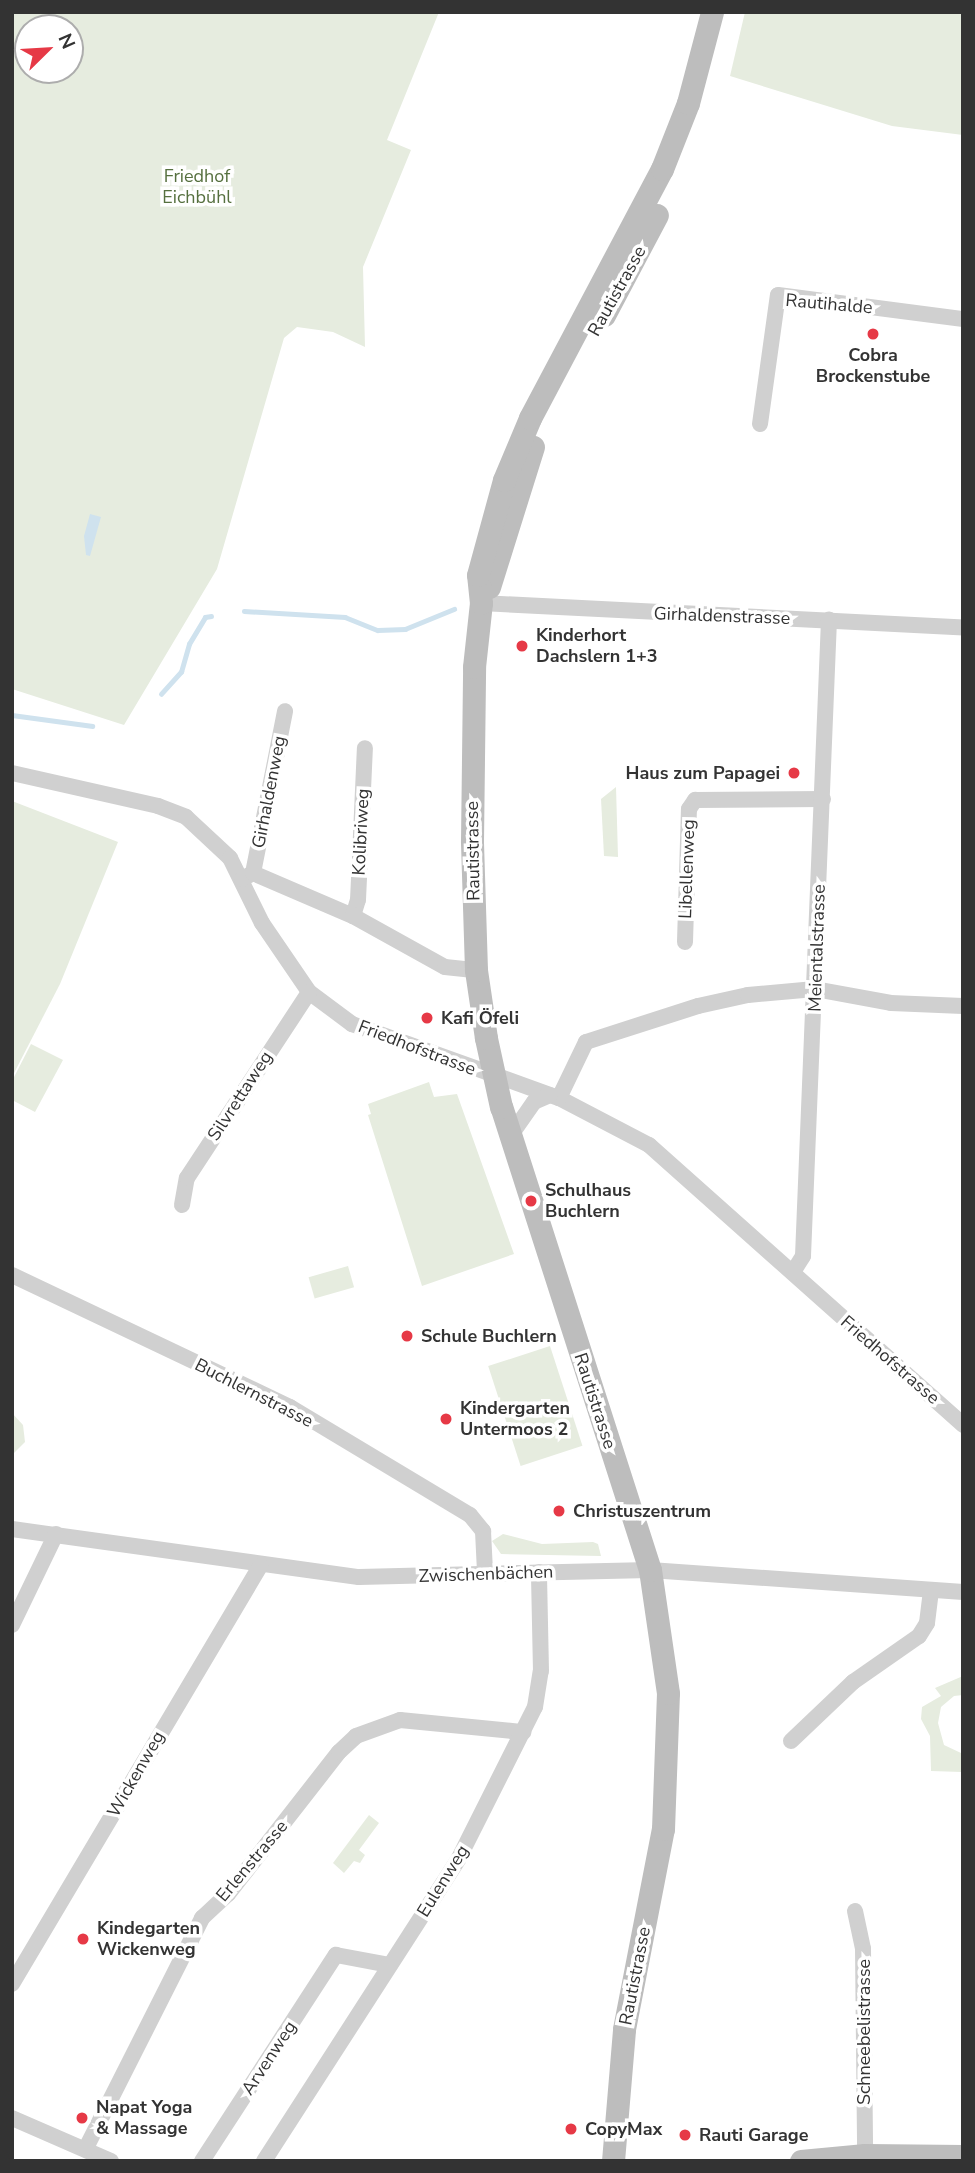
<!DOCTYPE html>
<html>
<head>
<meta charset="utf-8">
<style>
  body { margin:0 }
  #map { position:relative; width:975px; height:2173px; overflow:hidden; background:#fff; font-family:"Nunito Sans",sans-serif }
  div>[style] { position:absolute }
  .green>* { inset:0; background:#e6ecdf; transform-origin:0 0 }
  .water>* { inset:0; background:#cfe2ee }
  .stream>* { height:4.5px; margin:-2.25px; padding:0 2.25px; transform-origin:2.25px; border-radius:2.25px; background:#cfe2ee }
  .street>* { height:16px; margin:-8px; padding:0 8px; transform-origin:8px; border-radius:8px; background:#d0d0d0 }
  .secondary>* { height:23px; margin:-11.5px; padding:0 11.5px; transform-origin:11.5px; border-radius:11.5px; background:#bdbdbd }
  .dots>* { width:19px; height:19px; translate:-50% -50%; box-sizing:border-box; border:4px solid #fff; border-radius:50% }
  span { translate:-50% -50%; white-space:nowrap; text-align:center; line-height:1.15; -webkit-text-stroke:7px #fff; paint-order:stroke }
  .park-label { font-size:18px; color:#56703f }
  .street-label { font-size:18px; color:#333 }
  .poi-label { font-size:18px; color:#333; font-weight:700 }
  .left { translate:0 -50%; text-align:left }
  .right { translate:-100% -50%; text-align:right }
  .frame { position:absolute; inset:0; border:14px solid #333; pointer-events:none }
  .north { position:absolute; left:14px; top:14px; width:70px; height:70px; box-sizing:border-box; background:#fff; border:2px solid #adadad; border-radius:50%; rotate:66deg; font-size:19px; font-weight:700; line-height:28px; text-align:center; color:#333 }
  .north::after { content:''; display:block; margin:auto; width:24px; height:32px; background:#e63946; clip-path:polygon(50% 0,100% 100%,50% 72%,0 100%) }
</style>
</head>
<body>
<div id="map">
  <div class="green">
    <i style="clip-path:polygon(evenodd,12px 12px,439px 12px,387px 140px,411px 150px,363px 267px,365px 347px,333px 332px,297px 327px,284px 338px,217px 569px,124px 725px,12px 689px,12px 12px,28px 28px,70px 28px,70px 70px,28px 70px,28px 28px)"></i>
    <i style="clip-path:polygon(745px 12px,963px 12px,963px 135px,892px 126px,730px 76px)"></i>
    <i style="clip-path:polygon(616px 787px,618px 857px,604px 856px,601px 799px)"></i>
    <i style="clip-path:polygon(12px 801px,118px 842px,60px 984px,12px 1077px)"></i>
    <i style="clip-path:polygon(31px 1044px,63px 1060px,35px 1112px,12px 1100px,12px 1081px)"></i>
    <i style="clip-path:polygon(429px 1082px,434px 1097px,457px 1094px,514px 1254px,422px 1286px,368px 1115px,371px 1114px,368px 1104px)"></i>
    <i style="left:348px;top:1266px;width:22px;height:41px;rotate:74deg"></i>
    <i style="left:550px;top:1346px;width:105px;height:65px;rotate:72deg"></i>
    <i style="clip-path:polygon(12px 1413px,23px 1425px,25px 1442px,12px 1455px)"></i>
    <i style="clip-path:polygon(503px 1534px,542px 1544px,593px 1542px,598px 1544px,601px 1556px,501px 1554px,492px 1541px)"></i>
    <i style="clip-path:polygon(963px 1676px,963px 1695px,954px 1696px,941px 1707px,938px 1723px,944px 1745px,961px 1753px,962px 1772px,931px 1771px,930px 1736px,921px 1719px,922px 1707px,941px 1696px,935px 1688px)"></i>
    <i style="clip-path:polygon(369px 1815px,379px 1823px,359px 1850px,365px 1855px,360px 1863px,354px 1861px,344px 1873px,333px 1863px)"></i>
  </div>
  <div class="water">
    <i style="clip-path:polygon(90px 514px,101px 517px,90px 556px,86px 555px,84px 536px)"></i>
  </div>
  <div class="stream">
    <i style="left:244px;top:611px;width:101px;rotate:3.4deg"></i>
    <i style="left:345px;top:617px;width:35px;rotate:22deg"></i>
    <i style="left:378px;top:630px;width:27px;rotate:-2deg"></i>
    <i style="left:405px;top:629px;width:53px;rotate:-22.2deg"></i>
    <i style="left:161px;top:694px;width:30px;rotate:-48deg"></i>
    <i style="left:181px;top:672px;width:29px;rotate:-74deg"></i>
    <i style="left:189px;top:644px;width:31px;rotate:-59deg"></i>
    <i style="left:205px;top:617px;width:6px;rotate:-9deg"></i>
    <i style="left:12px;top:715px;width:81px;rotate:7.8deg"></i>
  </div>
  <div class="street">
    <i style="left:760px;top:424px;width:130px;rotate:-82.1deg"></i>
    <i style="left:778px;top:295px;width:187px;rotate:7.4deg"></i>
    <i style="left:481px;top:603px;width:483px;rotate:2.9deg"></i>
    <i style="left:12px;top:773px;width:150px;rotate:12.7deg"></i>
    <i style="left:158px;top:806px;width:30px;rotate:21deg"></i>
    <i style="left:186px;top:817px;width:60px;rotate:43deg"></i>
    <i style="left:230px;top:858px;width:72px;rotate:63.8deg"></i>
    <i style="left:262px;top:923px;width:83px;rotate:55.7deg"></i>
    <i style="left:309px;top:992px;width:54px;rotate:36.7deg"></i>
    <i style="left:352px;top:1024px;width:220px;rotate:19.7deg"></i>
    <i style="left:559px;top:1098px;width:102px;rotate:27.6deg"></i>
    <i style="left:649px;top:1145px;width:421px;rotate:41.7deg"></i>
    <i style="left:253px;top:873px;width:165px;rotate:-78.8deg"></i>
    <i style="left:242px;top:879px;width:13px;rotate:-29deg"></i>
    <i style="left:253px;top:873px;width:109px;rotate:23.3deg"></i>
    <i style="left:353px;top:916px;width:105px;rotate:29deg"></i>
    <i style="left:445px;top:967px;width:31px;rotate:6deg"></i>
    <i style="left:353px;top:916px;width:17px;rotate:-73deg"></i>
    <i style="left:358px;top:900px;width:152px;rotate:-87.4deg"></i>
    <i style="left:685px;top:942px;width:133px;rotate:-88.3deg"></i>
    <i style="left:689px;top:809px;width:11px;rotate:-56deg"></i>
    <i style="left:695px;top:800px;width:128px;rotate:-0.4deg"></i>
    <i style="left:559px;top:1098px;width:62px;rotate:-64.3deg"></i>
    <i style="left:586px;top:1042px;width:118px;rotate:-17.8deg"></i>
    <i style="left:698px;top:1006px;width:51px;rotate:-12.4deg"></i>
    <i style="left:748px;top:995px;width:67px;rotate:-5.1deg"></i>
    <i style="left:815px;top:989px;width:77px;rotate:10.4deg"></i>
    <i style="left:891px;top:1003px;width:72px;rotate:2.4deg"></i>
    <i style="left:511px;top:1135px;width:40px;rotate:-55.1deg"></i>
    <i style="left:534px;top:1102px;width:17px;rotate:-24deg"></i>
    <i style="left:182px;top:1205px;width:27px;rotate:-80deg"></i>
    <i style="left:187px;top:1178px;width:222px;rotate:-56.7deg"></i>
    <i style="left:793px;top:1272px;width:19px;rotate:-58deg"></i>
    <i style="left:803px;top:1256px;width:637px;rotate:-87.66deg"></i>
    <i style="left:12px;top:1275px;width:308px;rotate:25.4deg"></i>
    <i style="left:290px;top:1407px;width:210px;rotate:31deg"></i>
    <i style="left:470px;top:1515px;width:21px;rotate:51deg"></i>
    <i style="left:483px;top:1531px;width:41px;rotate:87.2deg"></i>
    <i style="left:12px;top:1529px;width:350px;rotate:7.9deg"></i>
    <i style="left:359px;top:1577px;width:291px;rotate:-1.4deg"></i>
    <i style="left:650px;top:1570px;width:314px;rotate:4deg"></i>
    <i style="left:12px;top:1625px;width:101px;rotate:-64.2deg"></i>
    <i style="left:791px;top:1741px;width:86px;rotate:-43.6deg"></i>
    <i style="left:853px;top:1682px;width:80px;rotate:-34.9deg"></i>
    <i style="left:919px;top:1636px;width:15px;rotate:-58deg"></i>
    <i style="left:927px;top:1623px;width:32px;rotate:-83deg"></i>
    <i style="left:855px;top:1911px;width:39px;rotate:78deg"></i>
    <i style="left:863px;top:1949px;width:206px;rotate:89.4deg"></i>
    <i style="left:12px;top:1984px;width:487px;rotate:-59.3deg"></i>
    <i style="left:12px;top:2118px;width:108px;rotate:23.5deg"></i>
    <i style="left:86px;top:2148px;width:258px;rotate:-63.2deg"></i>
    <i style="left:202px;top:1918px;width:35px;rotate:-43deg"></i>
    <i style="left:228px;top:1894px;width:180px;rotate:-52deg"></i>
    <i style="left:339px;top:1752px;width:23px;rotate:-43deg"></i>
    <i style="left:356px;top:1736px;width:47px;rotate:-20deg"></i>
    <i style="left:400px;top:1720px;width:124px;rotate:5.6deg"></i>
    <i style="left:202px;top:2161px;width:246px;rotate:-57deg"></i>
    <i style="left:336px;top:1955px;width:55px;rotate:10.5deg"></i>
    <i style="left:264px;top:2161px;width:360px;rotate:-57.2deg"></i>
    <i style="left:459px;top:1858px;width:169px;rotate:-63.3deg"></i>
    <i style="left:535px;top:1707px;width:36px;rotate:-81deg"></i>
    <i style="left:541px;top:1671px;width:99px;rotate:-91.2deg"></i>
  </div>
  <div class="secondary">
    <i style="left:604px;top:315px;width:113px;rotate:-62.1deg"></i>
    <i style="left:489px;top:587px;width:147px;rotate:-72.6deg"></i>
    <i style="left:613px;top:2161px;width:132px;rotate:-85.2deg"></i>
    <i style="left:624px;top:2029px;width:204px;rotate:-79deg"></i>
    <i style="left:663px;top:1829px;width:136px;rotate:-87.9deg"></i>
    <i style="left:668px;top:1693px;width:124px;rotate:-98.3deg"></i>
    <i style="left:650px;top:1570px;width:486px;rotate:-107.8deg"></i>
    <i style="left:501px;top:1107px;width:71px;rotate:-102.3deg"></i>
    <i style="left:486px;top:1038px;width:69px;rotate:-98.4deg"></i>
    <i style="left:476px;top:970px;width:129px;rotate:-91.8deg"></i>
    <i style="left:472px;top:841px;width:174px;rotate:-89.3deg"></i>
    <i style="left:474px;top:667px;width:64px;rotate:-83.8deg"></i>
    <i style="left:481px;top:603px;width:28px;rotate:-96deg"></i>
    <i style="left:478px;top:575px;width:98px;rotate:-74.7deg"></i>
    <i style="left:504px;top:480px;width:67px;rotate:-67.2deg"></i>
    <i style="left:530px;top:418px;width:282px;rotate:-62.1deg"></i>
    <i style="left:662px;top:169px;width:71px;rotate:-68.5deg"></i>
    <i style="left:688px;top:103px;width:94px;rotate:-75.2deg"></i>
    <i style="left:801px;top:2161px;width:64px;rotate:-5.4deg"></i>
    <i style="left:865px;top:2155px;width:98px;rotate:0.6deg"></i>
  </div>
  <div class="dots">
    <i style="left:873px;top:334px;background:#e63946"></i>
    <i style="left:522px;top:646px;background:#e63946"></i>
    <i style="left:794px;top:773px;background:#e63946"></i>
    <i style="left:427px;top:1018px;background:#e63946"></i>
    <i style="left:531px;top:1201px;background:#e63946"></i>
    <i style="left:407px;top:1336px;background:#e63946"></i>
    <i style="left:446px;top:1419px;background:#e63946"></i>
    <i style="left:559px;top:1511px;background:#e63946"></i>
    <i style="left:83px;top:1939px;background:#e63946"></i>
    <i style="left:82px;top:2118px;background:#e63946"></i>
    <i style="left:571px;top:2129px;background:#e63946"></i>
    <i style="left:685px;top:2135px;background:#e63946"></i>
  </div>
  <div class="park-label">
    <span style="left:197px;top:187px">Friedhof<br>Eichbühl</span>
  </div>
  <div class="street-label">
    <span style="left:617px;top:291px;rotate:-61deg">Rautistrasse</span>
    <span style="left:829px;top:304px;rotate:5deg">Rautihalde</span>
    <span style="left:722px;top:616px;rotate:2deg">Girhaldenstrasse</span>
    <span style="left:269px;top:792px;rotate:-79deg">Girhaldenweg</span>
    <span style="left:361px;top:832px;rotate:-87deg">Kolibriweg</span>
    <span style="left:473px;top:851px;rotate:-91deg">Rautistrasse</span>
    <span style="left:687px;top:869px;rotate:-88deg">Libellenweg</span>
    <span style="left:817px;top:948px;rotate:-88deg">Meientalstrasse</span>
    <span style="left:417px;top:1048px;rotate:21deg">Friedhofstrasse</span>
    <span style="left:240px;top:1096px;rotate:-57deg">Silvrettaweg</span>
    <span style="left:890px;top:1360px;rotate:41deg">Friedhofstrasse</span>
    <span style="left:254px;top:1393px;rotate:27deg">Buchlernstrasse</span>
    <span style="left:595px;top:1401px;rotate:72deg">Rautistrasse</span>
    <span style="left:486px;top:1574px;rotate:-2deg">Zwischenbächen</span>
    <span style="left:136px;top:1774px;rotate:-60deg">Wickenweg</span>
    <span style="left:252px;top:1861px;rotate:-50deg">Erlenstrasse</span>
    <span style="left:443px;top:1881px;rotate:-58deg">Eulenweg</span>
    <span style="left:635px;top:1976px;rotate:-79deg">Rautistrasse</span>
    <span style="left:864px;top:2032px;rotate:-90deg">Schneebelistrasse</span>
    <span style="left:269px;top:2058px;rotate:-57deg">Arvenweg</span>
  </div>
  <div class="poi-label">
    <span style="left:873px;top:366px">Cobra<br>Brockenstube</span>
    <span class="left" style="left:536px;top:646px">Kinderhort<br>Dachslern 1+3</span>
    <span class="right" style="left:780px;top:773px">Haus zum Papagei</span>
    <span class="left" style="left:441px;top:1018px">Kafi Öfeli</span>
    <span class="left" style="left:545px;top:1201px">Schulhaus<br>Buchlern</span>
    <span class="left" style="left:421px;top:1336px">Schule Buchlern</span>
    <span class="left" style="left:460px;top:1419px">Kindergarten<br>Untermoos 2</span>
    <span class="left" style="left:573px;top:1511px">Christuszentrum</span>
    <span class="left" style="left:97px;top:1939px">Kindegarten<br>Wickenweg</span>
    <span class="left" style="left:96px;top:2118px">Napat Yoga<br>&amp; Massage</span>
    <span class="left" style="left:585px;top:2129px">CopyMax</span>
    <span class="left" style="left:699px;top:2135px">Rauti Garage</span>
  </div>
  <div class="frame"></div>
  <div class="north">N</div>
</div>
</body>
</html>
